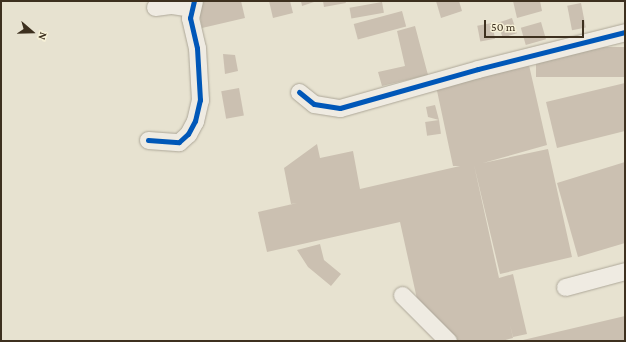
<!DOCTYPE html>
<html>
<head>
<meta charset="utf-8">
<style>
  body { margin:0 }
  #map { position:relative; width:626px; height:342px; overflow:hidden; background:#e7e2d0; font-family:"Crimson Pro",serif }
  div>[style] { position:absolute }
  .building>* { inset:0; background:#cbc0b1; transform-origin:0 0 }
  .roads { filter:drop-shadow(0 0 1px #ada798) drop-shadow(0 0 1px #ada798) }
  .minor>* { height:17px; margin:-8.5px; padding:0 8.5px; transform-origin:8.5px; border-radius:8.5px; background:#efebe2 }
  .cycleway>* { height:5px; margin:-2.5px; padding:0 2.5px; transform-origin:2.5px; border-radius:2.5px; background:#0057b8 }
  span { translate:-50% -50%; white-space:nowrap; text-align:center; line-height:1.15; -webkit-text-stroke:3px #f7f1d7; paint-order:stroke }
  .frame { position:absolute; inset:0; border:2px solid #3d301f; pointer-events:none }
  .north { position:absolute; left:12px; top:12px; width:40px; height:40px; -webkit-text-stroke:3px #f7f1d7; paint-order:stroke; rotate:110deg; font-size:11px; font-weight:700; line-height:16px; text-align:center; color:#3d301f }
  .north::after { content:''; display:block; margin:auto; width:14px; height:18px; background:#3d301f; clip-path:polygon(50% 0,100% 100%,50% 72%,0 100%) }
  .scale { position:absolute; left:484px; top:20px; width:100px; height:18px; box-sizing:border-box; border:2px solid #3d301f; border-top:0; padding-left:5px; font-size:12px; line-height:14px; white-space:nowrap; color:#3d301f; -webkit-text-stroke:3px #f7f1d7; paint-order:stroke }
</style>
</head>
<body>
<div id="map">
  <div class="building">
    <i style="clip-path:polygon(197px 1px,241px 1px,245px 18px,202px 28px)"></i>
    <i style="clip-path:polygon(269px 1px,290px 1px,293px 13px,273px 18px)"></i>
    <i style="clip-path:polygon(301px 1px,317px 1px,302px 6px)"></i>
    <i style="clip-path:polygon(323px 1px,345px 1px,346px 3px,324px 7px)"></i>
    <i style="clip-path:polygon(436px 1px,459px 1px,462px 11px,441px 18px)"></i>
    <i style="clip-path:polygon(513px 1px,540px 1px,542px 11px,517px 18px)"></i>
    <i style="left:382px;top:2px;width:11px;height:33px;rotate:80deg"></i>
    <i style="left:581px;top:3px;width:25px;height:14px;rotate:79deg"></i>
    <i style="left:402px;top:11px;width:16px;height:50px;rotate:75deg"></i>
    <i style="left:512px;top:18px;width:16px;height:15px;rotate:72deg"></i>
    <i style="left:541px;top:22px;width:18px;height:21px;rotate:74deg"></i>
    <i style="left:492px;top:23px;width:16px;height:15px;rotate:79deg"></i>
    <i style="clip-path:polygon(415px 26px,428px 75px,382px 86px,378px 72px,405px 66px,397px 31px)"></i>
    <i style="left:625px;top:47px;width:30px;height:89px;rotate:90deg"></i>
    <i style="clip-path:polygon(223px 54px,235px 55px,238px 71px,225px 74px)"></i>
    <i style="clip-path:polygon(529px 65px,547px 145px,483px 163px,548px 149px,572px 257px,500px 274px,474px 165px,499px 278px,513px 274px,527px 334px,513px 337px,510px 325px,513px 338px,502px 341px,457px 341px,419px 308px,400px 222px,267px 252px,258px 212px,297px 203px,291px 204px,284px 168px,317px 144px,320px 158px,353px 151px,360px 189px,460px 166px,453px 166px,436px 86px)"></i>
    <i style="clip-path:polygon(625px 83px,625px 131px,557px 148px,546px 102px)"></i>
    <i style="left:239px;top:88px;width:28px;height:18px;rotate:80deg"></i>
    <i style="clip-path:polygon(435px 105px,439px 120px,428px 117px,426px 107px)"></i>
    <i style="left:439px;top:120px;width:14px;height:14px;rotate:82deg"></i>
    <i style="clip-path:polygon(625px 162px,625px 243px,578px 257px,557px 183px)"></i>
    <i style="clip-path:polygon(320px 244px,324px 260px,341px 274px,331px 286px,308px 267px,297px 250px)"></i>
    <i style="clip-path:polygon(625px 316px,625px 341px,523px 341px,523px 340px)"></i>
  </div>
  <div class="roads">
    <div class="minor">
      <i style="left:155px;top:7px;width:17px;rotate:-7deg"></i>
      <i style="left:172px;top:5px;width:19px;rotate:9deg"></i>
      <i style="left:299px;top:92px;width:19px;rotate:39deg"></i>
      <i style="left:314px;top:104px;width:26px;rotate:9deg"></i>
      <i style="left:340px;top:108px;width:143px;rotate:-15.8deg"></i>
      <i style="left:478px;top:69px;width:152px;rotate:-14.1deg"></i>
      <i style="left:148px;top:140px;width:31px;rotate:4deg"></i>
      <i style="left:179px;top:142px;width:12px;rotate:-42deg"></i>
      <i style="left:188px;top:134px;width:15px;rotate:-62deg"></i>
      <i style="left:195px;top:121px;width:22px;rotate:-77deg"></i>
      <i style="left:200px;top:100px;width:52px;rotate:-93.3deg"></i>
      <i style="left:197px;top:48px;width:31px;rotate:-103deg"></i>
      <i style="left:190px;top:18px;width:17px;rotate:-77deg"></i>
      <i style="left:565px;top:287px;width:62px;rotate:-14.9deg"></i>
      <i style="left:402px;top:295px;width:65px;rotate:45deg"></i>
    </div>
  </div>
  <div class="cycleway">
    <i style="left:299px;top:92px;width:19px;rotate:39deg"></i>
    <i style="left:314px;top:104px;width:26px;rotate:9deg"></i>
    <i style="left:340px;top:108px;width:143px;rotate:-15.8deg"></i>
    <i style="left:478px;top:69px;width:152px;rotate:-14.1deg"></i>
    <i style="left:148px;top:140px;width:31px;rotate:4deg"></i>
    <i style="left:179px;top:142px;width:12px;rotate:-42deg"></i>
    <i style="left:188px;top:134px;width:15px;rotate:-62deg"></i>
    <i style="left:195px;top:121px;width:22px;rotate:-77deg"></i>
    <i style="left:200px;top:100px;width:52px;rotate:-93.3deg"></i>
    <i style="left:197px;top:48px;width:31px;rotate:-103deg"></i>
    <i style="left:190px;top:18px;width:17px;rotate:-77deg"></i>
  </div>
  <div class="frame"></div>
  <div class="north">N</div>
  <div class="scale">50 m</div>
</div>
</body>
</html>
